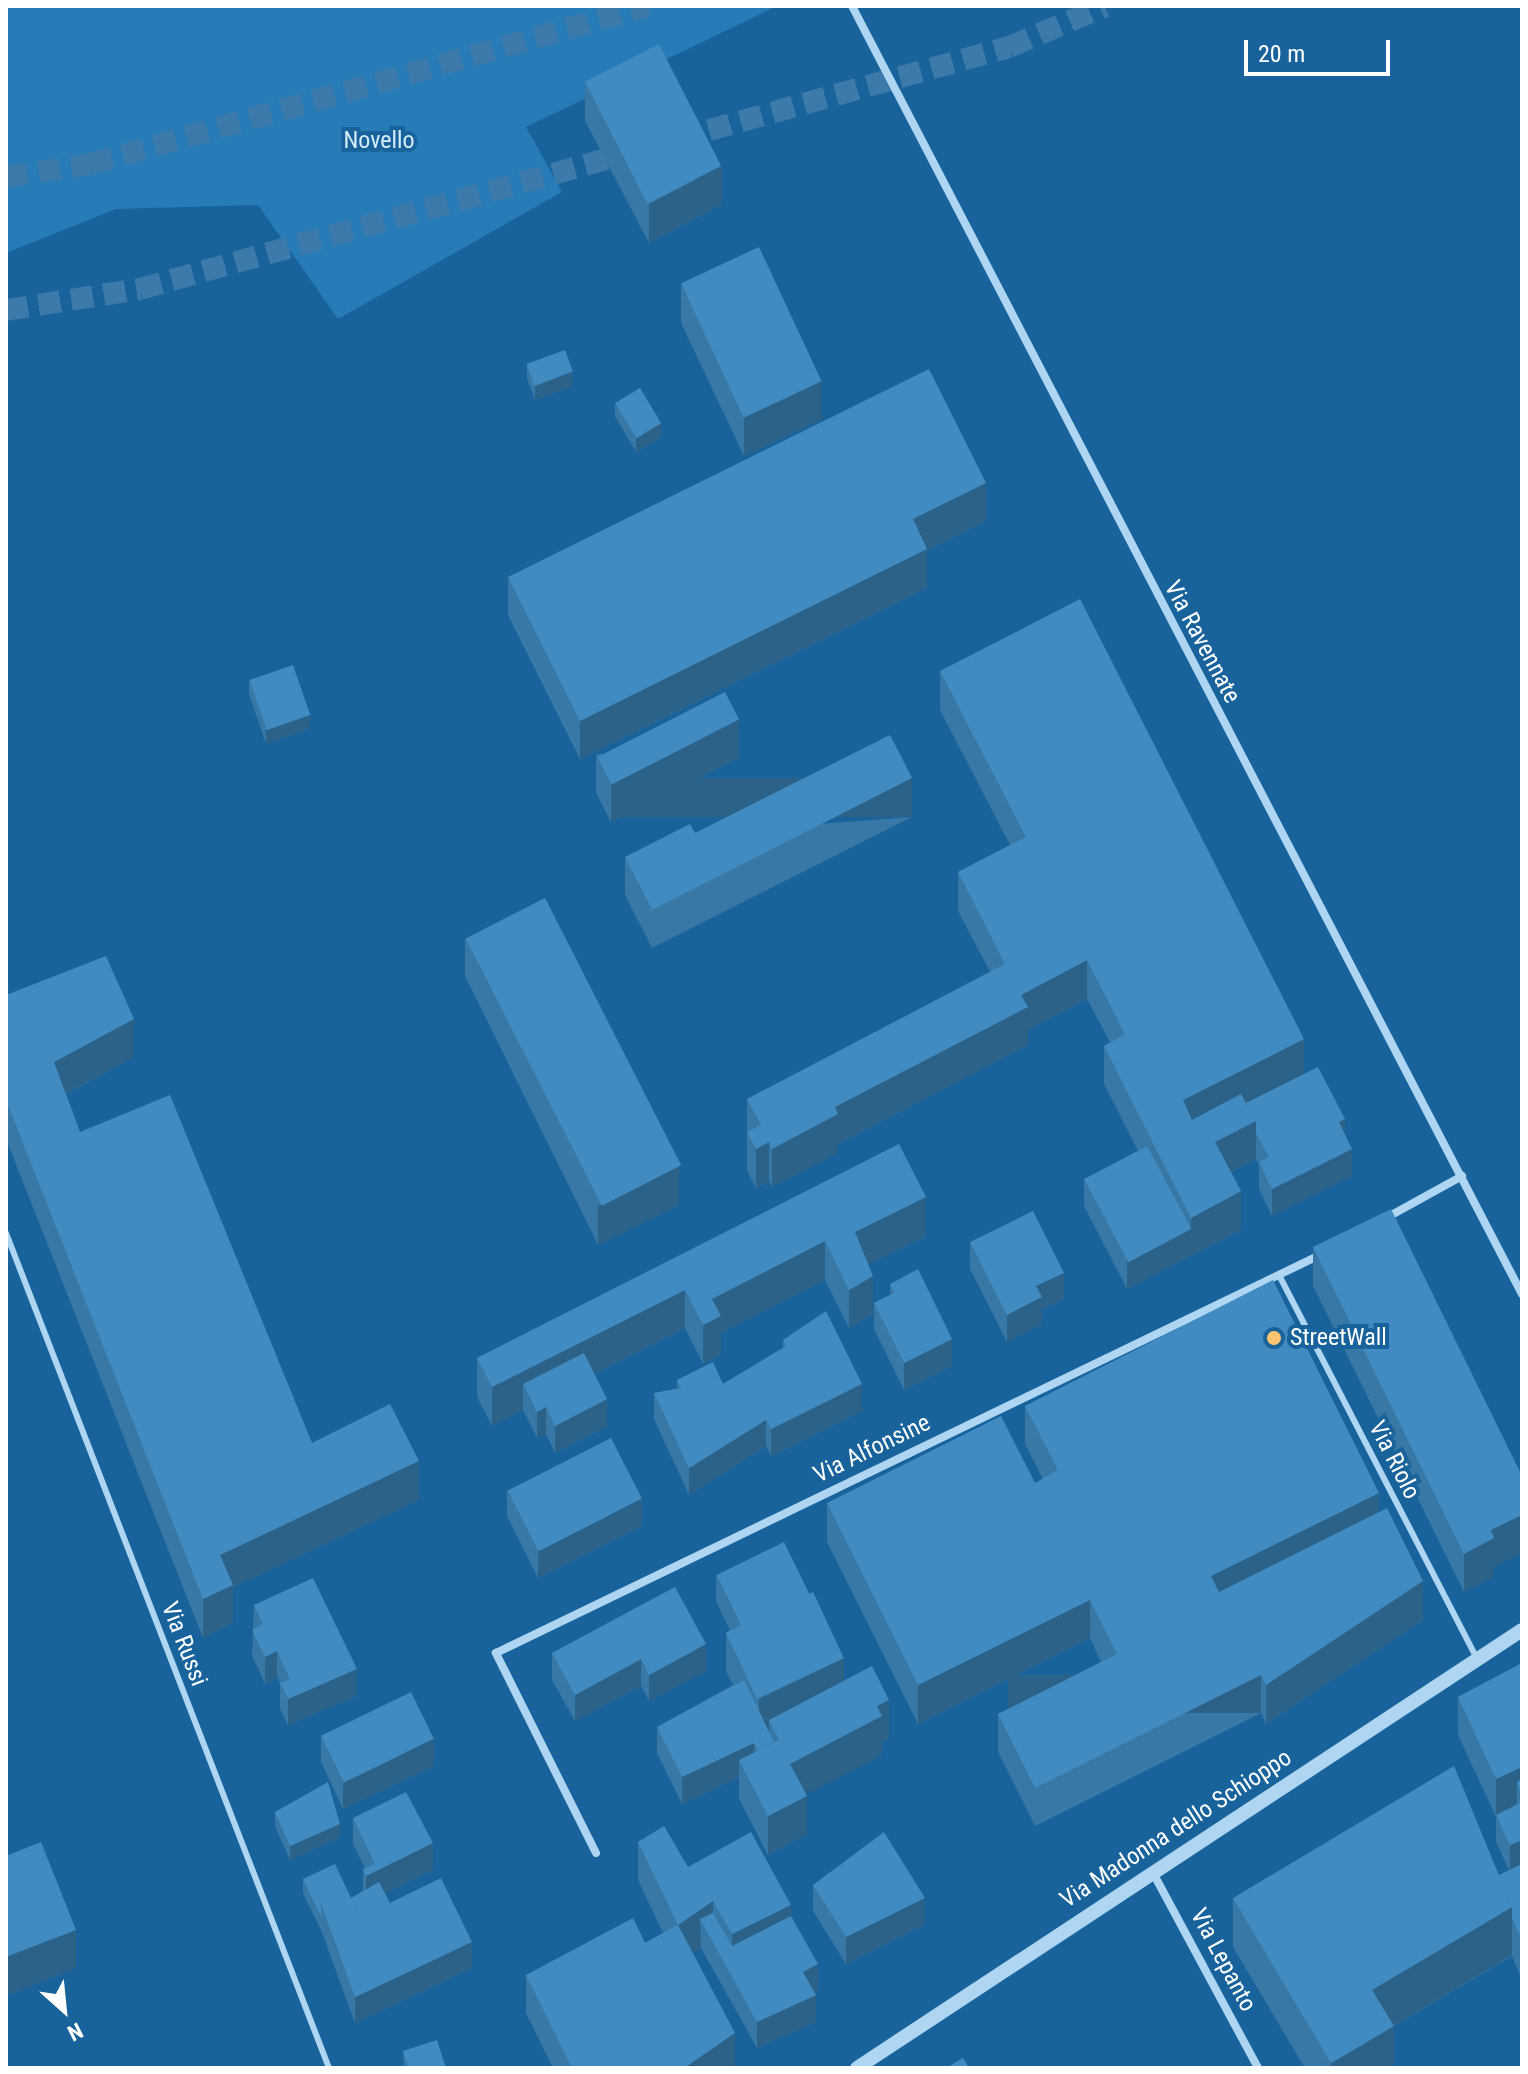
<!DOCTYPE html>
<html>
<head>
<meta charset="utf-8">
<style>
  body { margin:0 }
  #map { position:relative; width:1528px; height:2074px; overflow:hidden; background:#18639b; font-family:"Roboto Condensed",sans-serif }
  div>[style] { position:absolute }
  .green>* { inset:0; background:#277cb8 }
  .trunk-tunnel>* { height:22px; margin-top:-11px; transform-origin:0; background:repeating-linear-gradient(90deg,#3b7aaa 0 22px,transparent 0 33px) }
  .service>* { height:6px; margin:-3px; padding:0 3px; transform-origin:3px; border-radius:3px; background:#aed6f2 }
  .minor>* { height:8px; margin:-4px; padding:0 4px; transform-origin:4px; border-radius:4px; background:#aed6f2 }
  .tertiary>* { height:14px; margin:-7px; padding:0 7px; transform-origin:7px; border-radius:7px; background:#aed6f2 }
  .wall>* { inset:0; background:#3778a7 }
  .shaded-wall>* { inset:0; background:#2d6288; transform-origin:0 0 }
  .building>* { inset:0; background:#408cc2; transform-origin:0 0 }
  .dots>* { width:22px; height:22px; translate:-50% -50%; box-sizing:border-box; border:4px solid #18639b; border-radius:50% }
  span { translate:-50% -50%; white-space:nowrap; text-align:center; line-height:1.15; -webkit-text-stroke:8px #18639b; paint-order:stroke }
  .park-label { font-size:24px; color:#d5ecfc }
  .street-label { font-size:24px; color:#fff }
  .poi-label { font-size:24px; color:#fff }
  .left { translate:0 -50%; text-align:left }
  .frame { position:absolute; inset:0; border:8px solid #fff; pointer-events:none }
  .north { position:absolute; left:24px; top:1970px; width:80px; height:80px; -webkit-text-stroke:6px #18639b; paint-order:stroke; rotate:153deg; font-size:22px; font-weight:700; line-height:32px; text-align:center; color:#fff }
  .north::after { content:''; display:block; margin:auto; width:28px; height:36px; background:#fff; clip-path:polygon(50% 0,100% 100%,50% 72%,0 100%) }
  .scale { position:absolute; left:1244px; top:40px; width:146px; height:36px; box-sizing:border-box; border:4px solid #fff; border-top:0; padding-left:10px; font-size:24px; line-height:28px; white-space:nowrap; color:#fff; -webkit-text-stroke:6px #18639b; paint-order:stroke }
</style>
</head>
<body>
<div id="map">
  <div class="green">
    <i style="clip-path:polygon(6px 6px,777px 6px,526px 127px,562px 192px,338px 319px,258px 205px,116px 209px,6px 253px)"></i>
  </div>
  <div class="trunk-tunnel">
    <i style="left:677px;top:139px;width:345px;rotate:-15.5deg"></i>
    <i style="left:1009px;top:47px;width:104px;rotate:-23.1deg"></i>
    <i style="left:6px;top:177px;width:86px;rotate:-8.7deg"></i>
    <i style="left:91px;top:164px;width:579px;rotate:-15.84deg"></i>
    <i style="left:6px;top:310px;width:136px;rotate:-8.9deg"></i>
    <i style="left:140px;top:289px;width:511px;rotate:-15.56deg"></i>
  </div>
  <div class="service">
    <i style="left:6px;top:1233px;width:895px;rotate:68.85deg"></i>
    <i style="left:1280px;top:1277px;width:428px;rotate:62.7deg"></i>
  </div>
  <div class="minor">
    <i style="left:852px;top:6px;width:1452px;rotate:62.52deg"></i>
    <i style="left:1386px;top:1218px;width:87px;rotate:-28.9deg"></i>
    <i style="left:596px;top:1853px;width:224px;rotate:-116.6deg"></i>
    <i style="left:496px;top:1653px;width:917px;rotate:-25.78deg"></i>
    <i style="left:1152px;top:1871px;width:224px;rotate:61.7deg"></i>
  </div>
  <div class="tertiary">
    <i style="left:857px;top:2068px;width:796px;rotate:-33.37deg"></i>
  </div>
  <div class="wall">
    <i style="clip-path:polygon(585px 82px,722px 204px,649px 243px,585px 121px)"></i>
    <i style="clip-path:polygon(681px 284px,822px 419px,744px 456px,681px 323px)"></i>
    <i style="clip-path:polygon(527px 365px,573px 386px,535px 400px,527px 378px)"></i>
    <i style="clip-path:polygon(615px 403px,661px 437px,636px 452px,615px 416px)"></i>
    <i style="clip-path:polygon(986px 521px,927px 550px,927px 588px,580px 759px,508px 615px,508px 577px)"></i>
    <i style="clip-path:polygon(940px 671px,1304px 1074px,1345px 1135px,1352px 1176px,1272px 1216px,1259px 1189px,1259px 1166px,1256px 1159px,1231px 1172px,1241px 1230px,1127px 1289px,1084px 1206px,1084px 1179px,1138px 1151px,1104px 1084px,1104px 1046px,1110px 1042px,1087px 999px,1028px 1030px,1028px 1045px,838px 1144px,838px 1153px,772px 1187px,769px 1181px,756px 1188px,747px 1171px,747px 1099px,990px 972px,958px 911px,958px 872px,1010px 845px,940px 710px)"></i>
    <i style="clip-path:polygon(249px 680px,310px 728px,266px 744px,249px 694px)"></i>
    <i style="clip-path:polygon(596px 754px,739px 758px,611px 822px,596px 793px)"></i>
    <i style="clip-path:polygon(912px 817px,652px 948px,625px 895px,625px 857px,695px 833px)"></i>
    <i style="clip-path:polygon(465px 938px,679px 1205px,598px 1245px,465px 976px)"></i>
    <i style="clip-path:polygon(6px 995px,134px 1057px,66px 1094px,80px 1132px,312px 1443px,419px 1500px,233px 1587px,233px 1623px,203px 1638px,6px 1139px)"></i>
    <i style="clip-path:polygon(899px 1144px,926px 1236px,868px 1264px,873px 1314px,849px 1328px,825px 1280px,721px 1333px,721px 1355px,703px 1364px,685px 1328px,594px 1374px,607px 1426px,555px 1453px,546px 1434px,537px 1438px,523px 1410px,492px 1426px,477px 1397px,477px 1358px)"></i>
    <i style="clip-path:polygon(970px 1242px,1064px 1299px,1042px 1309px,1042px 1324px,1007px 1342px,970px 1269px)"></i>
    <i style="clip-path:polygon(1313px 1247px,1494px 1567px,1494px 1577px,1464px 1592px,1313px 1286px)"></i>
    <i style="clip-path:polygon(890px 1284px,952px 1366px,904px 1390px,874px 1329px,874px 1303px,890px 1295px)"></i>
    <i style="clip-path:polygon(783px 1340px,862px 1411px,771px 1456px,766px 1446px,689px 1495px,654px 1419px,654px 1393px,677px 1389px,677px 1380px,723px 1384px,783px 1348px)"></i>
    <i style="clip-path:polygon(1025px 1406px,1379px 1513px,1423px 1620px,1266px 1724px,1261px 1713px,1035px 1826px,998px 1752px,998px 1714px,1101px 1662px,1090px 1638px,918px 1724px,827px 1542px,827px 1503px,1035px 1483px,1043px 1479px,1025px 1444px)"></i>
    <i style="clip-path:polygon(507px 1490px,642px 1526px,538px 1578px,507px 1516px)"></i>
    <i style="clip-path:polygon(716px 1574px,844px 1681px,889px 1739px,882px 1742px,882px 1755px,806px 1794px,807px 1834px,768px 1855px,739px 1799px,739px 1777px,682px 1804px,657px 1753px,657px 1727px,733px 1685px,726px 1672px,726px 1633px,730px 1631px,716px 1601px)"></i>
    <i style="clip-path:polygon(675px 1587px,706px 1671px,649px 1701px,641px 1686px,575px 1721px,552px 1680px,552px 1653px)"></i>
    <i style="clip-path:polygon(254px 1605px,357px 1696px,288px 1725px,280px 1709px,280px 1684px,277px 1677px,265px 1684px,252px 1656px)"></i>
    <i style="clip-path:polygon(1522px 1663px,1522px 1980px,1512px 1956px,1394px 2026px,1394px 2068px,1305px 2068px,1233px 1947px,1233px 1898px,1499px 1875px,1509px 1870px,1496px 1842px,1496px 1817px,1458px 1735px,1458px 1697px)"></i>
    <i style="clip-path:polygon(321px 1736px,434px 1766px,343px 1809px,321px 1762px)"></i>
    <i style="clip-path:polygon(275px 1812px,340px 1837px,290px 1860px,275px 1826px)"></i>
    <i style="clip-path:polygon(353px 1818px,433px 1870px,385px 1893px,390px 1903px,472px 1968px,355px 2023px,321px 1930px,303px 1893px,303px 1879px,351px 1898px,363px 1891px,363px 1869px,365px 1868px,353px 1844px)"></i>
    <i style="clip-path:polygon(638px 1842px,791px 1917px,818px 1990px,815px 1992px,816px 2022px,757px 2048px,701px 1948px,693px 1953px,735px 2068px,553px 2068px,526px 2013px,526px 1975px,645px 1943px,663px 1933px,638px 1880px)"></i>
    <i style="clip-path:polygon(813px 1885px,925px 1924px,846px 1964px,813px 1911px)"></i>
    <i style="clip-path:polygon(403px 2051px,446px 2068px,404px 2068px)"></i>
  </div>
  <div class="shaded-wall">
    <i style="clip-path:polygon(722px 166px,722px 204px,649px 243px,649px 204px)"></i>
    <i style="clip-path:polygon(573px 372px,573px 386px,535px 400px,535px 386px)"></i>
    <i style="clip-path:polygon(822px 381px,822px 419px,744px 456px,744px 418px)"></i>
    <i style="clip-path:polygon(661px 423px,661px 437px,636px 452px,636px 439px)"></i>
    <i style="clip-path:polygon(986px 483px,986px 521px,927px 550px,927px 588px,580px 759px,580px 721px,913px 519px)"></i>
    <i style="clip-path:polygon(310px 715px,310px 728px,266px 744px,266px 730px)"></i>
    <i style="clip-path:polygon(739px 720px,739px 758px,611px 822px,611px 783px)"></i>
    <i style="left:912px;top:778px;width:39px;height:292px;rotate:90deg"></i>
    <i style="clip-path:polygon(1087px 960px,1087px 999px,1028px 1030px,1028px 1045px,838px 1144px,838px 1153px,772px 1187px,772px 1149px,835px 1107px,1021px 995px)"></i>
    <i style="clip-path:polygon(134px 1019px,134px 1057px,54px 1100px,54px 1062px)"></i>
    <i style="clip-path:polygon(1304px 1039px,1304px 1078px,1183px 1139px,1183px 1100px)"></i>
    <i style="clip-path:polygon(1345px 1119px,1345px 1146px,1339px 1122px)"></i>
    <i style="clip-path:polygon(1256px 1121px,1256px 1159px,1215px 1180px,1215px 1142px)"></i>
    <i style="clip-path:polygon(769px 1142px,769px 1181px,756px 1188px,756px 1149px)"></i>
    <i style="clip-path:polygon(1352px 1149px,1352px 1176px,1272px 1216px,1272px 1189px)"></i>
    <i style="clip-path:polygon(679px 1166px,679px 1205px,598px 1245px,598px 1206px)"></i>
    <i style="clip-path:polygon(1241px 1191px,1241px 1230px,1127px 1289px,1127px 1262px,1191px 1229px,1191px 1218px)"></i>
    <i style="clip-path:polygon(926px 1197px,926px 1236px,855px 1271px,855px 1232px)"></i>
    <i style="clip-path:polygon(825px 1241px,825px 1280px,721px 1333px,721px 1355px,703px 1364px,703px 1325px,712px 1299px)"></i>
    <i style="clip-path:polygon(1064px 1273px,1064px 1299px,1042px 1309px,1042px 1324px,1007px 1342px,1007px 1315px,1036px 1286px)"></i>
    <i style="clip-path:polygon(873px 1276px,873px 1314px,849px 1328px,849px 1290px)"></i>
    <i style="clip-path:polygon(685px 1290px,685px 1328px,533px 1405px,523px 1384px,523px 1410px,492px 1426px,492px 1387px)"></i>
    <i style="clip-path:polygon(952px 1339px,952px 1366px,904px 1390px,904px 1363px)"></i>
    <i style="clip-path:polygon(862px 1384px,862px 1411px,771px 1456px,771px 1429px)"></i>
    <i style="clip-path:polygon(607px 1399px,607px 1426px,555px 1453px,555px 1426px)"></i>
    <i style="clip-path:polygon(546px 1407px,546px 1434px,537px 1438px,537px 1412px)"></i>
    <i style="clip-path:polygon(766px 1420px,766px 1446px,689px 1495px,689px 1468px)"></i>
    <i style="clip-path:polygon(419px 1461px,419px 1500px,233px 1587px,233px 1623px,203px 1638px,203px 1599px,220px 1555px)"></i>
    <i style="clip-path:polygon(1379px 1493px,1379px 1531px,1211px 1615px,1211px 1576px)"></i>
    <i style="clip-path:polygon(642px 1499px,642px 1526px,538px 1578px,538px 1551px)"></i>
    <i style="clip-path:polygon(1522px 1515px,1522px 1553px,1494px 1567px,1494px 1577px,1464px 1592px,1464px 1554px,1491px 1530px)"></i>
    <i style="clip-path:polygon(1423px 1581px,1423px 1620px,1266px 1724px,1266px 1685px)"></i>
    <i style="clip-path:polygon(1090px 1600px,1090px 1638px,918px 1724px,918px 1685px)"></i>
    <i style="clip-path:polygon(706px 1644px,706px 1671px,649px 1701px,649px 1675px)"></i>
    <i style="clip-path:polygon(277px 1651px,277px 1677px,265px 1684px,265px 1657px)"></i>
    <i style="clip-path:polygon(844px 1658px,844px 1697px,769px 1720px,769px 1733px,759px 1737px,759px 1699px)"></i>
    <i style="clip-path:polygon(641px 1659px,641px 1686px,575px 1721px,575px 1695px)"></i>
    <i style="clip-path:polygon(357px 1669px,357px 1696px,288px 1725px,288px 1699px)"></i>
    <i style="left:1261px;top:1675px;width:38px;height:253px;rotate:90deg"></i>
    <i style="clip-path:polygon(889px 1700px,889px 1739px,882px 1742px,882px 1755px,790px 1803px,790px 1764px,877px 1706px)"></i>
    <i style="clip-path:polygon(434px 1739px,434px 1766px,343px 1809px,343px 1783px)"></i>
    <i style="clip-path:polygon(754px 1743px,754px 1769px,739px 1760px,739px 1777px,682px 1804px,682px 1777px)"></i>
    <i style="clip-path:polygon(1522px 1767px,1522px 1799px,1517px 1782px,1517px 1808px,1496px 1818px,1496px 1779px)"></i>
    <i style="clip-path:polygon(807px 1796px,807px 1834px,768px 1855px,768px 1816px)"></i>
    <i style="clip-path:polygon(340px 1824px,340px 1837px,290px 1860px,290px 1846px)"></i>
    <i style="clip-path:polygon(1522px 1840px,1522px 1866px,1510px 1872px,1510px 1845px)"></i>
    <i style="clip-path:polygon(433px 1843px,433px 1870px,366px 1902px,366px 1876px)"></i>
    <i style="clip-path:polygon(925px 1898px,925px 1924px,846px 1964px,846px 1937px)"></i>
    <i style="clip-path:polygon(713px 1901px,713px 1939px,700px 1919px,701px 1948px,678px 1964px,678px 1925px)"></i>
    <i style="clip-path:polygon(791px 1905px,791px 1943px,732px 1972px,732px 1934px)"></i>
    <i style="clip-path:polygon(1512px 1907px,1512px 1955px,1372px 2039px,1372px 1990px)"></i>
    <i style="clip-path:polygon(76px 1930px,76px 1968px,6px 1996px,6px 1957px)"></i>
    <i style="clip-path:polygon(472px 1942px,472px 1968px,355px 2023px,355px 1997px)"></i>
    <i style="clip-path:polygon(818px 1964px,818px 1990px,803px 1999px,803px 1972px)"></i>
    <i style="clip-path:polygon(816px 1995px,816px 2022px,757px 2048px,757px 2022px)"></i>
    <i style="clip-path:polygon(1394px 2026px,1394px 2068px,1331px 2068px,1331px 2063px)"></i>
    <i style="clip-path:polygon(735px 2033px,735px 2068px,684px 2068px)"></i>
  </div>
  <div class="building">
    <i style="left:659px;top:44px;width:137px;height:83px;rotate:63deg"></i>
    <i style="left:759px;top:247px;width:148px;height:86px;rotate:65deg"></i>
    <i style="left:565px;top:350px;width:23px;height:41px;rotate:70deg"></i>
    <i style="clip-path:polygon(929px 369px,986px 483px,913px 519px,927px 549px,580px 721px,508px 577px)"></i>
    <i style="left:640px;top:388px;width:41px;height:29px;rotate:59deg"></i>
    <i style="clip-path:polygon(1080px 599px,1304px 1039px,1183px 1100px,1192px 1120px,1241px 1094px,1256px 1121px,1215px 1142px,1241px 1191px,1191px 1218px,1104px 1046px,1125px 1034px,1087px 960px,1021px 995px,1028px 1007px,835px 1107px,838px 1114px,772px 1149px,769px 1142px,756px 1149px,747px 1132px,761px 1125px,747px 1099px,1005px 964px,958px 872px,1026px 837px,940px 671px)"></i>
    <i style="left:293px;top:665px;width:53px;height:46px;rotate:71deg"></i>
    <i style="left:725px;top:692px;width:31px;height:143px;rotate:63deg"></i>
    <i style="clip-path:polygon(890px 735px,912px 778px,652px 910px,625px 857px,690px 824px,695px 833px)"></i>
    <i style="left:545px;top:898px;width:300px;height:89px;rotate:63deg"></i>
    <i style="clip-path:polygon(106px 956px,134px 1019px,54px 1062px,80px 1132px,170px 1095px,312px 1443px,390px 1404px,419px 1461px,220px 1555px,233px 1585px,203px 1599px,6px 1100px,6px 995px)"></i>
    <i style="clip-path:polygon(1318px 1067px,1345px 1119px,1339px 1122px,1352px 1149px,1272px 1189px,1259px 1162px,1269px 1157px,1256px 1133px,1256px 1121px,1246px 1103px)"></i>
    <i style="clip-path:polygon(899px 1144px,926px 1197px,855px 1232px,873px 1276px,849px 1290px,825px 1241px,712px 1299px,721px 1316px,703px 1325px,685px 1290px,492px 1387px,477px 1358px)"></i>
    <i style="left:1147px;top:1146px;width:94px;height:71px;rotate:62deg"></i>
    <i style="clip-path:polygon(1391px 1209px,1522px 1476px,1522px 1515px,1491px 1530px,1494px 1538px,1464px 1554px,1313px 1247px)"></i>
    <i style="clip-path:polygon(1033px 1211px,1064px 1273px,1036px 1286px,1042px 1297px,1007px 1315px,970px 1242px)"></i>
    <i style="clip-path:polygon(918px 1269px,952px 1339px,904px 1363px,874px 1303px,894px 1293px,890px 1284px)"></i>
    <i style="clip-path:polygon(1273px 1280px,1379px 1493px,1211px 1576px,1219px 1592px,1387px 1508px,1423px 1581px,1266px 1685px,1261px 1675px,1035px 1788px,998px 1714px,1117px 1654px,1090px 1600px,918px 1685px,827px 1503px,1001px 1416px,1035px 1483px,1058px 1470px,1025px 1406px)"></i>
    <i style="clip-path:polygon(826px 1311px,862px 1384px,771px 1429px,766px 1420px,689px 1468px,654px 1393px,681px 1388px,677px 1380px,713px 1362px,723px 1384px,786px 1346px,783px 1340px)"></i>
    <i style="clip-path:polygon(584px 1353px,607px 1399px,555px 1426px,546px 1407px,537px 1412px,523px 1384px)"></i>
    <i style="left:611px;top:1438px;width:68px;height:116px;rotate:63deg"></i>
    <i style="left:784px;top:1542px;width:58px;height:75px;rotate:64deg"></i>
    <i style="clip-path:polygon(313px 1578px,357px 1669px,288px 1699px,280px 1683px,290px 1679px,277px 1651px,265px 1657px,252px 1630px,263px 1624px,254px 1605px)"></i>
    <i style="clip-path:polygon(675px 1587px,706px 1644px,649px 1675px,641px 1659px,575px 1695px,552px 1653px)"></i>
    <i style="left:813px;top:1592px;width:73px;height:96px;rotate:65deg"></i>
    <i style="clip-path:polygon(1522px 1663px,1522px 1767px,1496px 1779px,1458px 1697px)"></i>
    <i style="clip-path:polygon(872px 1666px,889px 1700px,877px 1706px,882px 1716px,790px 1764px,807px 1796px,768px 1816px,739px 1760px,779px 1740px,769px 1720px)"></i>
    <i style="clip-path:polygon(744px 1680px,774px 1742px,758px 1750px,754px 1743px,682px 1777px,657px 1727px)"></i>
    <i style="left:411px;top:1692px;width:52px;height:100px;rotate:64deg"></i>
    <i style="clip-path:polygon(1454px 1766px,1512px 1907px,1372px 1990px,1394px 2026px,1331px 2063px,1233px 1898px)"></i>
    <i style="clip-path:polygon(1522px 1779px,1522px 1799px,1517px 1782px)"></i>
    <i style="clip-path:polygon(328px 1782px,340px 1824px,290px 1846px,275px 1812px)"></i>
    <i style="clip-path:polygon(406px 1792px,433px 1843px,366px 1876px,363px 1869px,375px 1864px,353px 1818px)"></i>
    <i style="clip-path:polygon(1522px 1802px,1522px 1840px,1510px 1845px,1496px 1815px)"></i>
    <i style="clip-path:polygon(664px 1826px,688px 1867px,751px 1832px,791px 1905px,732px 1934px,713px 1901px,678px 1925px,638px 1842px)"></i>
    <i style="clip-path:polygon(884px 1832px,925px 1898px,846px 1937px,813px 1885px)"></i>
    <i style="clip-path:polygon(41px 1842px,76px 1930px,6px 1957px,6px 1856px)"></i>
    <i style="clip-path:polygon(335px 1864px,351px 1898px,379px 1882px,390px 1903px,361px 1917px,347px 1890px,321px 1903px,321px 1916px,303px 1879px)"></i>
    <i style="clip-path:polygon(1522px 1864px,1522px 1912px,1512px 1917px,1512px 1929px,1512px 1907px,1499px 1875px)"></i>
    <i style="clip-path:polygon(441px 1878px,472px 1942px,355px 1997px,321px 1903px,347px 1890px,361px 1917px)"></i>
    <i style="clip-path:polygon(1522px 1912px,1522px 1941px,1512px 1917px)"></i>
    <i style="clip-path:polygon(713px 1913px,732px 1946px,791px 1916px,818px 1964px,803px 1972px,816px 1995px,757px 2022px,700px 1919px)"></i>
    <i style="clip-path:polygon(633px 1918px,645px 1943px,678px 1925px,735px 2033px,684px 2068px,572px 2068px,526px 1975px)"></i>
    <i style="clip-path:polygon(437px 2040px,446px 2068px,409px 2068px,403px 2051px)"></i>
    <i style="clip-path:polygon(963px 2058px,969px 2068px,946px 2068px)"></i>
  </div>
  <div class="dots">
    <i style="left:1274px;top:1338px;background:#ffc26f"></i>
  </div>
  <div class="park-label">
    <span style="left:379px;top:141px">Novello</span>
  </div>
  <div class="street-label">
    <span style="left:1202px;top:642px;rotate:62deg">Via Ravennate</span>
    <span style="left:872px;top:1449px;rotate:-26deg">Via Alfonsine</span>
    <span style="left:1394px;top:1460px;rotate:63deg">Via Riolo</span>
    <span style="left:184px;top:1644px;rotate:69deg">Via Russi</span>
    <span style="left:1176px;top:1829px;rotate:-33deg">Via Madonna dello Schioppo</span>
    <span style="left:1223px;top:1960px;rotate:62deg">Via Lepanto</span>
  </div>
  <div class="poi-label">
    <span class="left" style="left:1290px;top:1338px">StreetWall</span>
  </div>
  <div class="frame"></div>
  <div class="north">N</div>
  <div class="scale">20 m</div>
</div>
</body>
</html>
